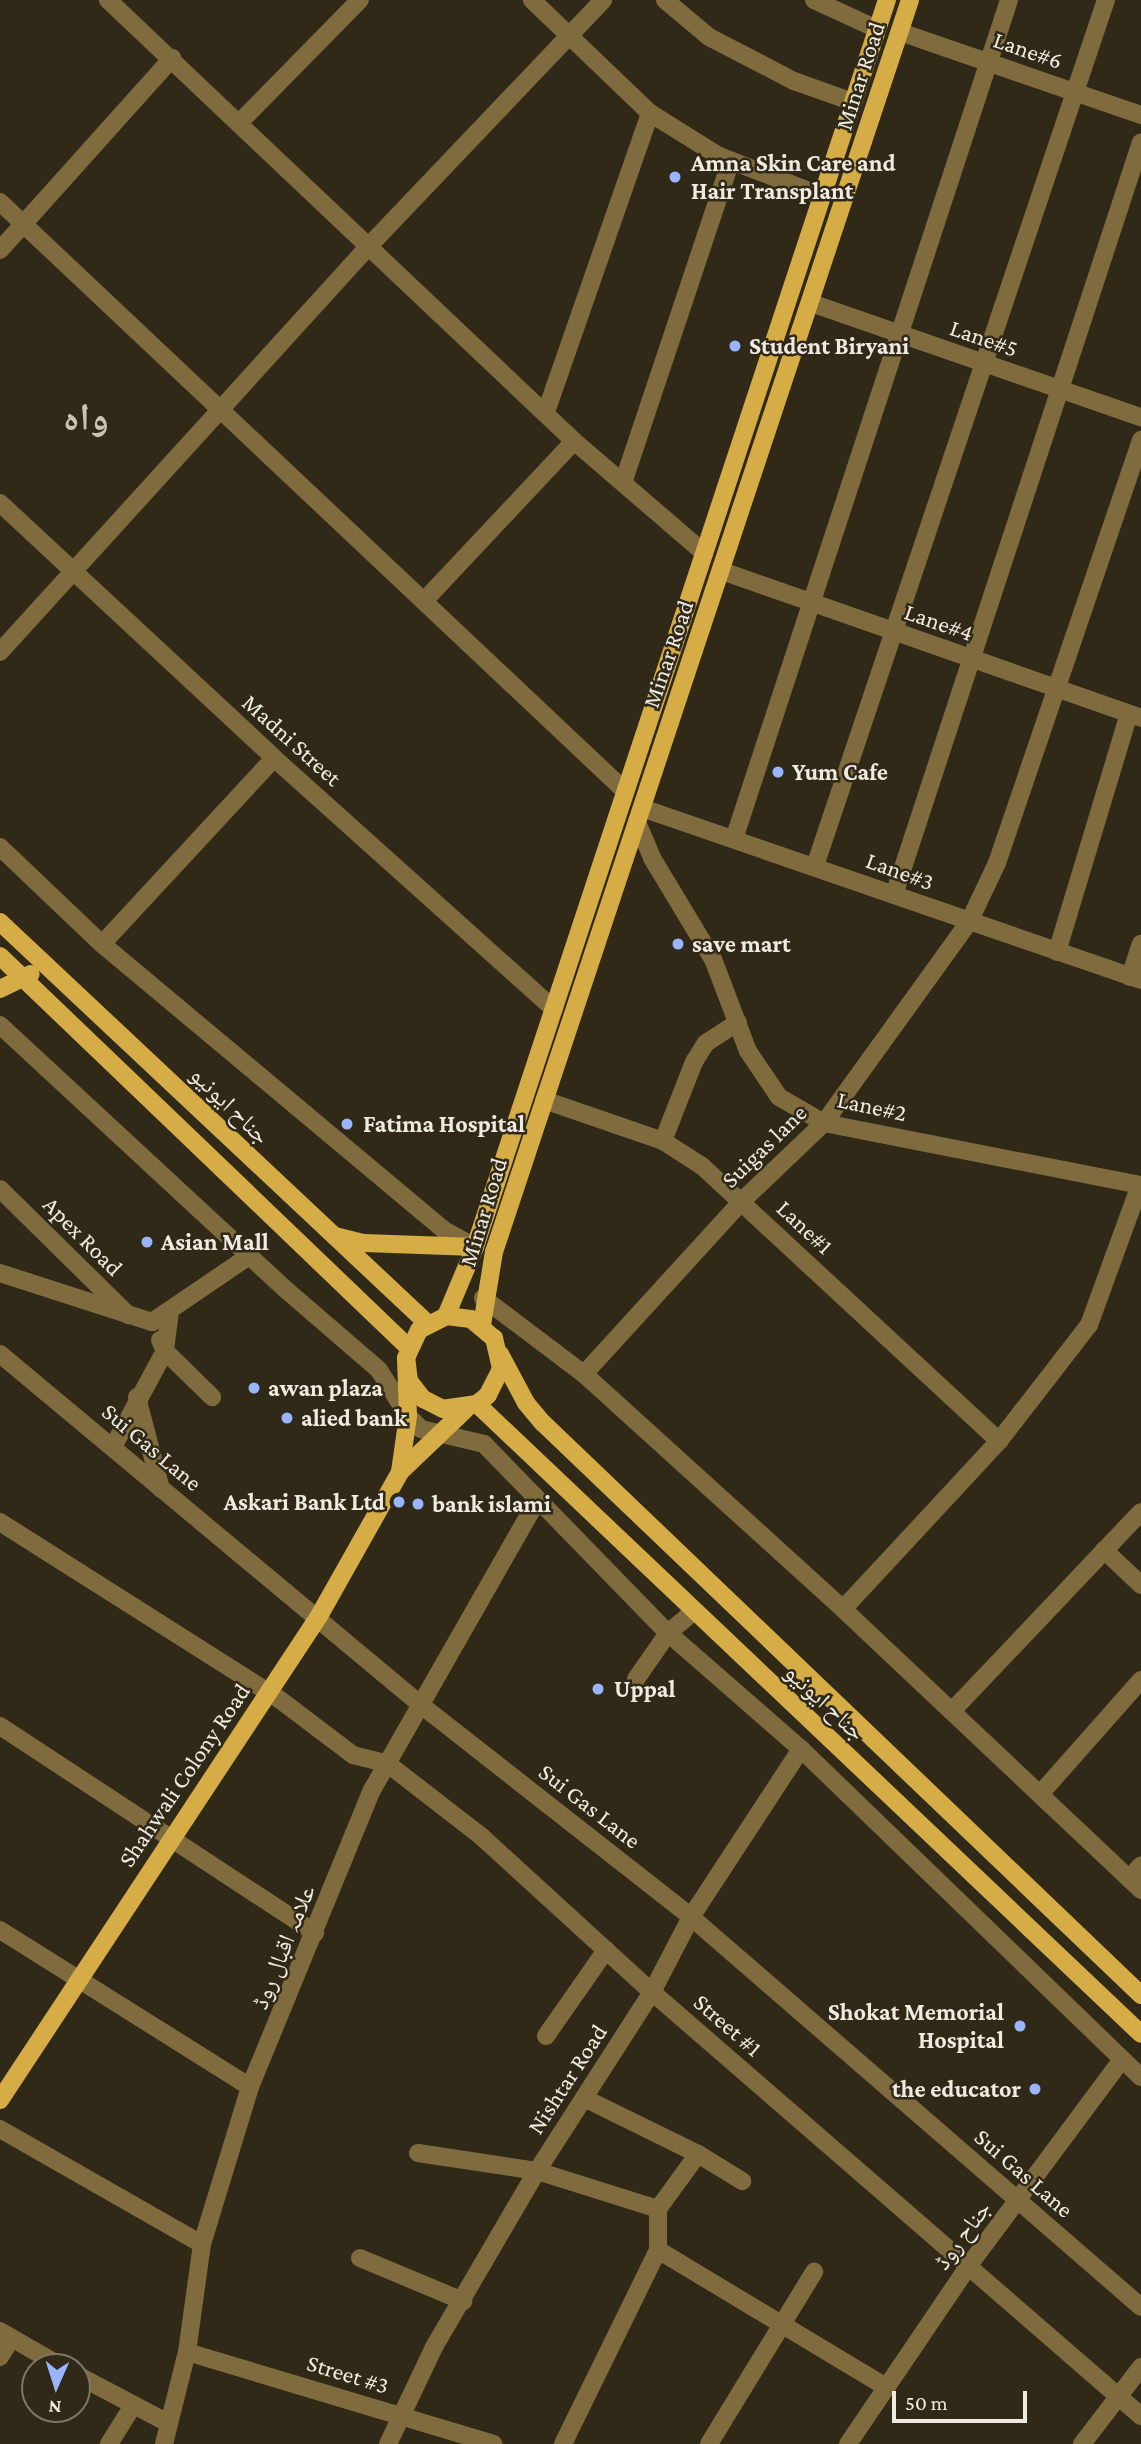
<!DOCTYPE html>
<html>
<head>
<meta charset="utf-8">
<style>
  body { margin:0 }
  #map { position:relative; width:1141px; height:2444px; overflow:hidden; background:#302918; font-family:"Crimson Pro","Noto Naskh Arabic",serif }
  div>[style] { position:absolute }
  .minor>* { height:18px; margin:-9px; padding:0 9px; transform-origin:9px; border-radius:9px; background:#7f6b3e }
  .major>* { height:18px; margin:-9px; padding:0 9px; transform-origin:9px; border-radius:9px; background:#d5ac46 }
  .dots>* { width:19px; height:19px; translate:-50% -50%; box-sizing:border-box; border:4px solid #302918; border-radius:50% }
  span { translate:-50% -50%; white-space:nowrap; text-align:center; line-height:1.15; -webkit-text-stroke:5px #302918; paint-order:stroke }
  .street-label { font-size:24px; color:#f0ebe0 }
  .poi-label { font-size:24px; color:#f0ebe0; font-weight:700 }
  .left { translate:0 -50%; text-align:left }
  .right { translate:-100% -50%; text-align:right }
  .town-label { font-size:38px; color:#ccc3ae; font-weight:700 }
  .north { position:absolute; left:21px; top:2353px; width:70px; height:70px; box-sizing:border-box; background:#302918; border:2px solid #7d7768; border-radius:50%; rotate:183deg; font-size:19px; font-weight:700; line-height:28px; text-align:center; color:#f0ebe0 }
  .north::after { content:''; display:block; margin:auto; width:24px; height:32px; background:#98b5fd; clip-path:polygon(50% 0,100% 100%,50% 72%,0 100%) }
  .scale { position:absolute; left:892px; top:2391px; width:135px; height:32px; box-sizing:border-box; border:4px solid #f0ebe0; border-top:0; padding-left:9px; font-size:21px; line-height:24px; white-space:nowrap; color:#f0ebe0; -webkit-text-stroke:5px #302918; paint-order:stroke }
</style>
</head>
<body>
<div id="map">
  <div class="minor">
    <i style="left:108px;top:0;width:642px;rotate:43.42deg"></i>
    <i style="left:574px;top:441px;width:172px;rotate:40.7deg"></i>
    <i style="left:532px;top:0;width:163px;rotate:43.8deg"></i>
    <i style="left:650px;top:113px;width:81px;rotate:31.9deg"></i>
    <i style="left:719px;top:156px;width:110px;rotate:21.2deg"></i>
    <i style="left:665px;top:0;width:57px;rotate:40.1deg"></i>
    <i style="left:709px;top:37px;width:96px;rotate:27.4deg"></i>
    <i style="left:794px;top:81px;width:63px;rotate:19.6deg"></i>
    <i style="left:814px;top:0;width:69px;rotate:24.7deg"></i>
    <i style="left:900px;top:32px;width:255px;rotate:19deg"></i>
    <i style="left:240px;top:122px;width:171px;rotate:-45.5deg"></i>
    <i style="left:0;top:202px;width:859px;rotate:43.3deg"></i>
    <i style="left:0;top:250px;width:258px;rotate:-48.1deg"></i>
    <i style="left:811px;top:303px;width:349px;rotate:19.1deg"></i>
    <i style="left:546px;top:412px;width:317px;rotate:-70.8deg"></i>
    <i style="left:623px;top:483px;width:340px;rotate:-71.5deg"></i>
    <i style="left:0;top:503px;width:374px;rotate:42.9deg"></i>
    <i style="left:274px;top:758px;width:376px;rotate:41.9deg"></i>
    <i style="left:722px;top:571px;width:444px;rotate:19.3deg"></i>
    <i style="left:424px;top:601px;width:219px;rotate:-46.8deg"></i>
    <i style="left:0;top:652px;width:547px;rotate:-47.74deg"></i>
    <i style="left:368px;top:247px;width:341px;rotate:-46.4deg"></i>
    <i style="left:642px;top:808px;width:528px;rotate:19.02deg"></i>
    <i style="left:637px;top:822px;width:39px;rotate:67deg"></i>
    <i style="left:652px;top:858px;width:118px;rotate:58.9deg"></i>
    <i style="left:713px;top:959px;width:98px;rotate:69.2deg"></i>
    <i style="left:748px;top:1051px;width:55px;rotate:56deg"></i>
    <i style="left:779px;top:1097px;width:52px;rotate:30deg"></i>
    <i style="left:824px;top:1123px;width:323px;rotate:11.1deg"></i>
    <i style="left:734px;top:839px;width:883px;rotate:-71.85deg"></i>
    <i style="left:0;top:847px;width:141px;rotate:43.6deg"></i>
    <i style="left:102px;top:944px;width:446px;rotate:39.9deg"></i>
    <i style="left:444px;top:1230px;width:35px;rotate:29deg"></i>
    <i style="left:815px;top:866px;width:914px;rotate:-71.43deg"></i>
    <i style="left:894px;top:895px;width:792px;rotate:-71.84deg"></i>
    <i style="left:102px;top:944px;width:253px;rotate:-47.2deg"></i>
    <i style="left:1057px;top:952px;width:249px;rotate:-73.2deg"></i>
    <i style="left:1130px;top:977px;width:35px;rotate:-72deg"></i>
    <i style="left:0;top:1025px;width:387px;rotate:42.8deg"></i>
    <i style="left:284px;top:1288px;width:125px;rotate:40.8deg"></i>
    <i style="left:379px;top:1370px;width:54px;rotate:57.8deg"></i>
    <i style="left:408px;top:1416px;width:18px;rotate:45deg"></i>
    <i style="left:421px;top:1429px;width:65px;rotate:13.4deg"></i>
    <i style="left:484px;top:1444px;width:264px;rotate:45.8deg"></i>
    <i style="left:668px;top:1633px;width:176px;rotate:41.1deg"></i>
    <i style="left:801px;top:1749px;width:472px;rotate:44deg"></i>
    <i style="left:544px;top:1100px;width:126px;rotate:19deg"></i>
    <i style="left:663px;top:1141px;width:46px;rotate:32.7deg"></i>
    <i style="left:702px;top:1166px;width:405px;rotate:42.8deg"></i>
    <i style="left:663px;top:1141px;width:85px;rotate:-68.6deg"></i>
    <i style="left:694px;top:1062px;width:22px;rotate:-58deg"></i>
    <i style="left:706px;top:1043px;width:38px;rotate:-33deg"></i>
    <i style="left:0;top:1189px;width:180px;rotate:44.5deg"></i>
    <i style="left:0;top:1273px;width:160px;rotate:17.9deg"></i>
    <i style="left:152px;top:1322px;width:117px;rotate:-34.2deg"></i>
    <i style="left:483px;top:1298px;width:126px;rotate:37deg"></i>
    <i style="left:584px;top:1374px;width:350px;rotate:42.2deg"></i>
    <i style="left:843px;top:1609px;width:410px;rotate:43.3deg"></i>
    <i style="left:160px;top:1340px;width:12px;rotate:66deg"></i>
    <i style="left:165px;top:1351px;width:66px;rotate:44.4deg"></i>
    <i style="left:0;top:1354px;width:548px;rotate:39.82deg"></i>
    <i style="left:421px;top:1705px;width:343px;rotate:38.1deg"></i>
    <i style="left:691px;top:1917px;width:595px;rotate:40.91deg"></i>
    <i style="left:584px;top:1374px;width:234px;rotate:-47.6deg"></i>
    <i style="left:742px;top:1201px;width:113px;rotate:-43.6deg"></i>
    <i style="left:824px;top:1123px;width:248px;rotate:-54.2deg"></i>
    <i style="left:969px;top:922px;width:65px;rotate:-64.6deg"></i>
    <i style="left:997px;top:863px;width:447px;rotate:-71.2deg"></i>
    <i style="left:137px;top:1397px;width:95px;rotate:75.4deg"></i>
    <i style="left:113px;top:1447px;width:109px;rotate:-61.6deg"></i>
    <i style="left:165px;top:1351px;width:40px;rotate:-82.9deg"></i>
    <i style="left:0;top:1522px;width:330px;rotate:32.4deg"></i>
    <i style="left:279px;top:1699px;width:93px;rotate:37.1deg"></i>
    <i style="left:353px;top:1755px;width:36px;rotate:14deg"></i>
    <i style="left:388px;top:1764px;width:119px;rotate:37.8deg"></i>
    <i style="left:482px;top:1837px;width:230px;rotate:42.4deg"></i>
    <i style="left:652px;top:1992px;width:647px;rotate:40.93deg"></i>
    <i style="left:1104px;top:1550px;width:51px;rotate:43.4deg"></i>
    <i style="left:843px;top:1609px;width:229px;rotate:-47.1deg"></i>
    <i style="left:999px;top:1441px;width:147px;rotate:-52.2deg"></i>
    <i style="left:1089px;top:1325px;width:149px;rotate:-70deg"></i>
    <i style="left:636px;top:1679px;width:56px;rotate:-55.2deg"></i>
    <i style="left:668px;top:1633px;width:33px;rotate:-40deg"></i>
    <i style="left:952px;top:1711px;width:274px;rotate:-46.5deg"></i>
    <i style="left:0;top:1726px;width:377px;rotate:33.3deg"></i>
    <i style="left:1041px;top:1793px;width:151px;rotate:-48.5deg"></i>
    <i style="left:1129px;top:1879px;width:18px;rotate:-49deg"></i>
    <i style="left:0;top:1930px;width:295px;rotate:32.1deg"></i>
    <i style="left:546px;top:2036px;width:105px;rotate:-55.1deg"></i>
    <i style="left:586px;top:2099px;width:125px;rotate:26.2deg"></i>
    <i style="left:0;top:2129px;width:232px;rotate:29.7deg"></i>
    <i style="left:418px;top:2153px;width:120px;rotate:8.6deg"></i>
    <i style="left:537px;top:2171px;width:127px;rotate:17.4deg"></i>
    <i style="left:658px;top:2250px;width:266px;rotate:31deg"></i>
    <i style="left:360px;top:2258px;width:112px;rotate:22.7deg"></i>
    <i style="left:0;top:2331px;width:72px;rotate:30.1deg"></i>
    <i style="left:187px;top:2352px;width:320px;rotate:16.7deg"></i>
    <i style="left:0;top:2357px;width:22px;rotate:-58deg"></i>
    <i style="left:77px;top:2375px;width:103px;rotate:27.8deg"></i>
    <i style="left:109px;top:2444px;width:44px;rotate:-58.1deg"></i>
    <i style="left:164px;top:2444px;width:95px;rotate:-76deg"></i>
    <i style="left:187px;top:2352px;width:109px;rotate:-82.1deg"></i>
    <i style="left:202px;top:2244px;width:164px;rotate:-73deg"></i>
    <i style="left:250px;top:2087px;width:321px;rotate:-67.7deg"></i>
    <i style="left:372px;top:1790px;width:331px;rotate:-60.3deg"></i>
    <i style="left:388px;top:2444px;width:107px;rotate:-64.6deg"></i>
    <i style="left:434px;top:2347px;width:204px;rotate:-59.7deg"></i>
    <i style="left:537px;top:2171px;width:213px;rotate:-57.3deg"></i>
    <i style="left:652px;top:1992px;width:85px;rotate:-62.5deg"></i>
    <i style="left:691px;top:1917px;width:201px;rotate:-56.8deg"></i>
    <i style="left:563px;top:2444px;width:216px;rotate:-63.9deg"></i>
    <i style="left:658px;top:2250px;width:41px;rotate:-90deg"></i>
    <i style="left:658px;top:2209px;width:68px;rotate:-54deg"></i>
    <i style="left:698px;top:2154px;width:52px;rotate:31.5deg"></i>
    <i style="left:709px;top:2444px;width:202px;rotate:-58.6deg"></i>
    <i style="left:848px;top:2444px;width:212px;rotate:-55.9deg"></i>
    <i style="left:967px;top:2268px;width:260px;rotate:-53.4deg"></i>
    <i style="left:1082px;top:2444px;width:97px;rotate:-52.5deg"></i>
  </div>
  <div class="major">
    <i style="left:0;top:922px;width:586px;rotate:43.2deg"></i>
    <i style="left:0;top:956px;width:565px;rotate:43.78deg"></i>
    <i style="left:0;top:989px;width:34px;rotate:-26deg"></i>
    <i style="left:335px;top:1236px;width:30px;rotate:14deg"></i>
    <i style="left:364px;top:1243px;width:111px;rotate:2.1deg"></i>
    <i style="left:446px;top:1316px;width:75px;rotate:-67.2deg"></i>
    <i style="left:475px;top:1247px;width:1313px;rotate:-71.72deg"></i>
    <i style="left:482px;top:1325px;width:74px;rotate:-80.7deg"></i>
    <i style="left:494px;top:1252px;width:1319px;rotate:-71.62deg"></i>
    <i style="left:500px;top:1354px;width:55px;rotate:62deg"></i>
    <i style="left:526px;top:1403px;width:26px;rotate:50deg"></i>
    <i style="left:543px;top:1423px;width:828px;rotate:43.73deg"></i>
    <i style="left:477px;top:1404px;width:915px;rotate:43.49deg"></i>
    <i style="left:400px;top:1472px;width:57px;rotate:-81.9deg"></i>
    <i style="left:408px;top:1416px;width:58px;rotate:-92deg"></i>
    <i style="left:406px;top:1358px;width:31px;rotate:-65deg"></i>
    <i style="left:419px;top:1330px;width:30px;rotate:-27deg"></i>
    <i style="left:446px;top:1316px;width:25px;rotate:7deg"></i>
    <i style="left:471px;top:1319px;width:30px;rotate:40deg"></i>
    <i style="left:494px;top:1338px;width:32px;rotate:77deg"></i>
    <i style="left:501px;top:1369px;width:29px;rotate:117deg"></i>
    <i style="left:488px;top:1395px;width:14px;rotate:141deg"></i>
    <i style="left:477px;top:1404px;width:34px;rotate:172deg"></i>
    <i style="left:443px;top:1409px;width:22px;rotate:-153deg"></i>
    <i style="left:423px;top:1399px;width:23px;rotate:-128deg"></i>
    <i style="left:409px;top:1381px;width:23px;rotate:-97deg"></i>
    <i style="left:0;top:2100px;width:580px;rotate:-56.61deg"></i>
    <i style="left:319px;top:1616px;width:165px;rotate:-60.6deg"></i>
    <i style="left:400px;top:1472px;width:91px;rotate:-43.7deg"></i>
  </div>
  <div class="dots">
    <i style="left:675px;top:177px;background:#98b5fd"></i>
    <i style="left:735px;top:346px;background:#98b5fd"></i>
    <i style="left:778px;top:772px;background:#98b5fd"></i>
    <i style="left:678px;top:944px;background:#98b5fd"></i>
    <i style="left:347px;top:1124px;background:#98b5fd"></i>
    <i style="left:147px;top:1242px;background:#98b5fd"></i>
    <i style="left:254px;top:1388px;background:#98b5fd"></i>
    <i style="left:287px;top:1418px;background:#98b5fd"></i>
    <i style="left:399px;top:1502px;background:#98b5fd"></i>
    <i style="left:418px;top:1504px;background:#98b5fd"></i>
    <i style="left:598px;top:1689px;background:#98b5fd"></i>
    <i style="left:1020px;top:2026px;background:#98b5fd"></i>
    <i style="left:1035px;top:2089px;background:#98b5fd"></i>
  </div>
  <div class="street-label">
    <span style="left:1028px;top:50px;rotate:19deg">Lane#6</span>
    <span style="left:860px;top:76px;rotate:-72deg">Minar Road</span>
    <span style="left:984px;top:338px;rotate:19deg">Lane#5</span>
    <span style="left:939px;top:622px;rotate:19deg">Lane#4</span>
    <span style="left:668px;top:654px;rotate:-71deg">Minar Road</span>
    <span style="left:292px;top:740px;rotate:42deg">Madni Street</span>
    <span style="left:900px;top:871px;rotate:20deg">Lane#3</span>
    <span style="left:230px;top:1105px;rotate:44deg">جناح ایونیو</span>
    <span style="left:872px;top:1106px;rotate:12deg">Lane#2</span>
    <span style="left:764px;top:1146px;rotate:-44deg">Suigas lane</span>
    <span style="left:483px;top:1212px;rotate:-73deg">Minar Road</span>
    <span style="left:805px;top:1227px;rotate:43deg">Lane#1</span>
    <span style="left:83px;top:1236px;rotate:45deg">Apex Road</span>
    <span style="left:152px;top:1447px;rotate:40deg">Sui Gas Lane</span>
    <span style="left:825px;top:1702px;rotate:43deg">جناح ایونیو</span>
    <span style="left:184px;top:1775px;rotate:-56deg">Shahwali Colony Road</span>
    <span style="left:590px;top:1806px;rotate:38deg">Sui Gas Lane</span>
    <span style="left:283px;top:1947px;rotate:-68deg">علامہ اقبال روڈ</span>
    <span style="left:728px;top:2025px;rotate:41deg">Street #1</span>
    <span style="left:567px;top:2079px;rotate:-57deg">Nishtar Road</span>
    <span style="left:1024px;top:2173px;rotate:41deg">Sui Gas Lane</span>
    <span style="left:962px;top:2235px;rotate:-54deg">جناح روڈ</span>
    <span style="left:348px;top:2374px;rotate:17deg">Street #3</span>
  </div>
  <div class="poi-label">
    <span class="left" style="left:691px;top:177px">Amna Skin Care and<br>Hair Transplant</span>
    <span class="left" style="left:749px;top:346px">Student Biryani</span>
    <span class="left" style="left:792px;top:772px">Yum Cafe</span>
    <span class="left" style="left:692px;top:944px">save mart</span>
    <span class="left" style="left:363px;top:1124px">Fatima Hospital</span>
    <span class="left" style="left:161px;top:1242px">Asian Mall</span>
    <span class="left" style="left:268px;top:1388px">awan plaza</span>
    <span class="left" style="left:301px;top:1418px">alied bank</span>
    <span class="right" style="left:385px;top:1502px">Askari Bank Ltd</span>
    <span class="left" style="left:432px;top:1504px">bank islami</span>
    <span class="left" style="left:614px;top:1689px">Uppal</span>
    <span class="right" style="left:1004px;top:2026px">Shokat Memorial<br>Hospital</span>
    <span class="right" style="left:1021px;top:2089px">the educator</span>
  </div>
  <div class="town-label">
    <span style="left:86px;top:418px">واہ</span>
  </div>
  <div class="north">N</div>
  <div class="scale">50 m</div>
</div>
</body>
</html>
